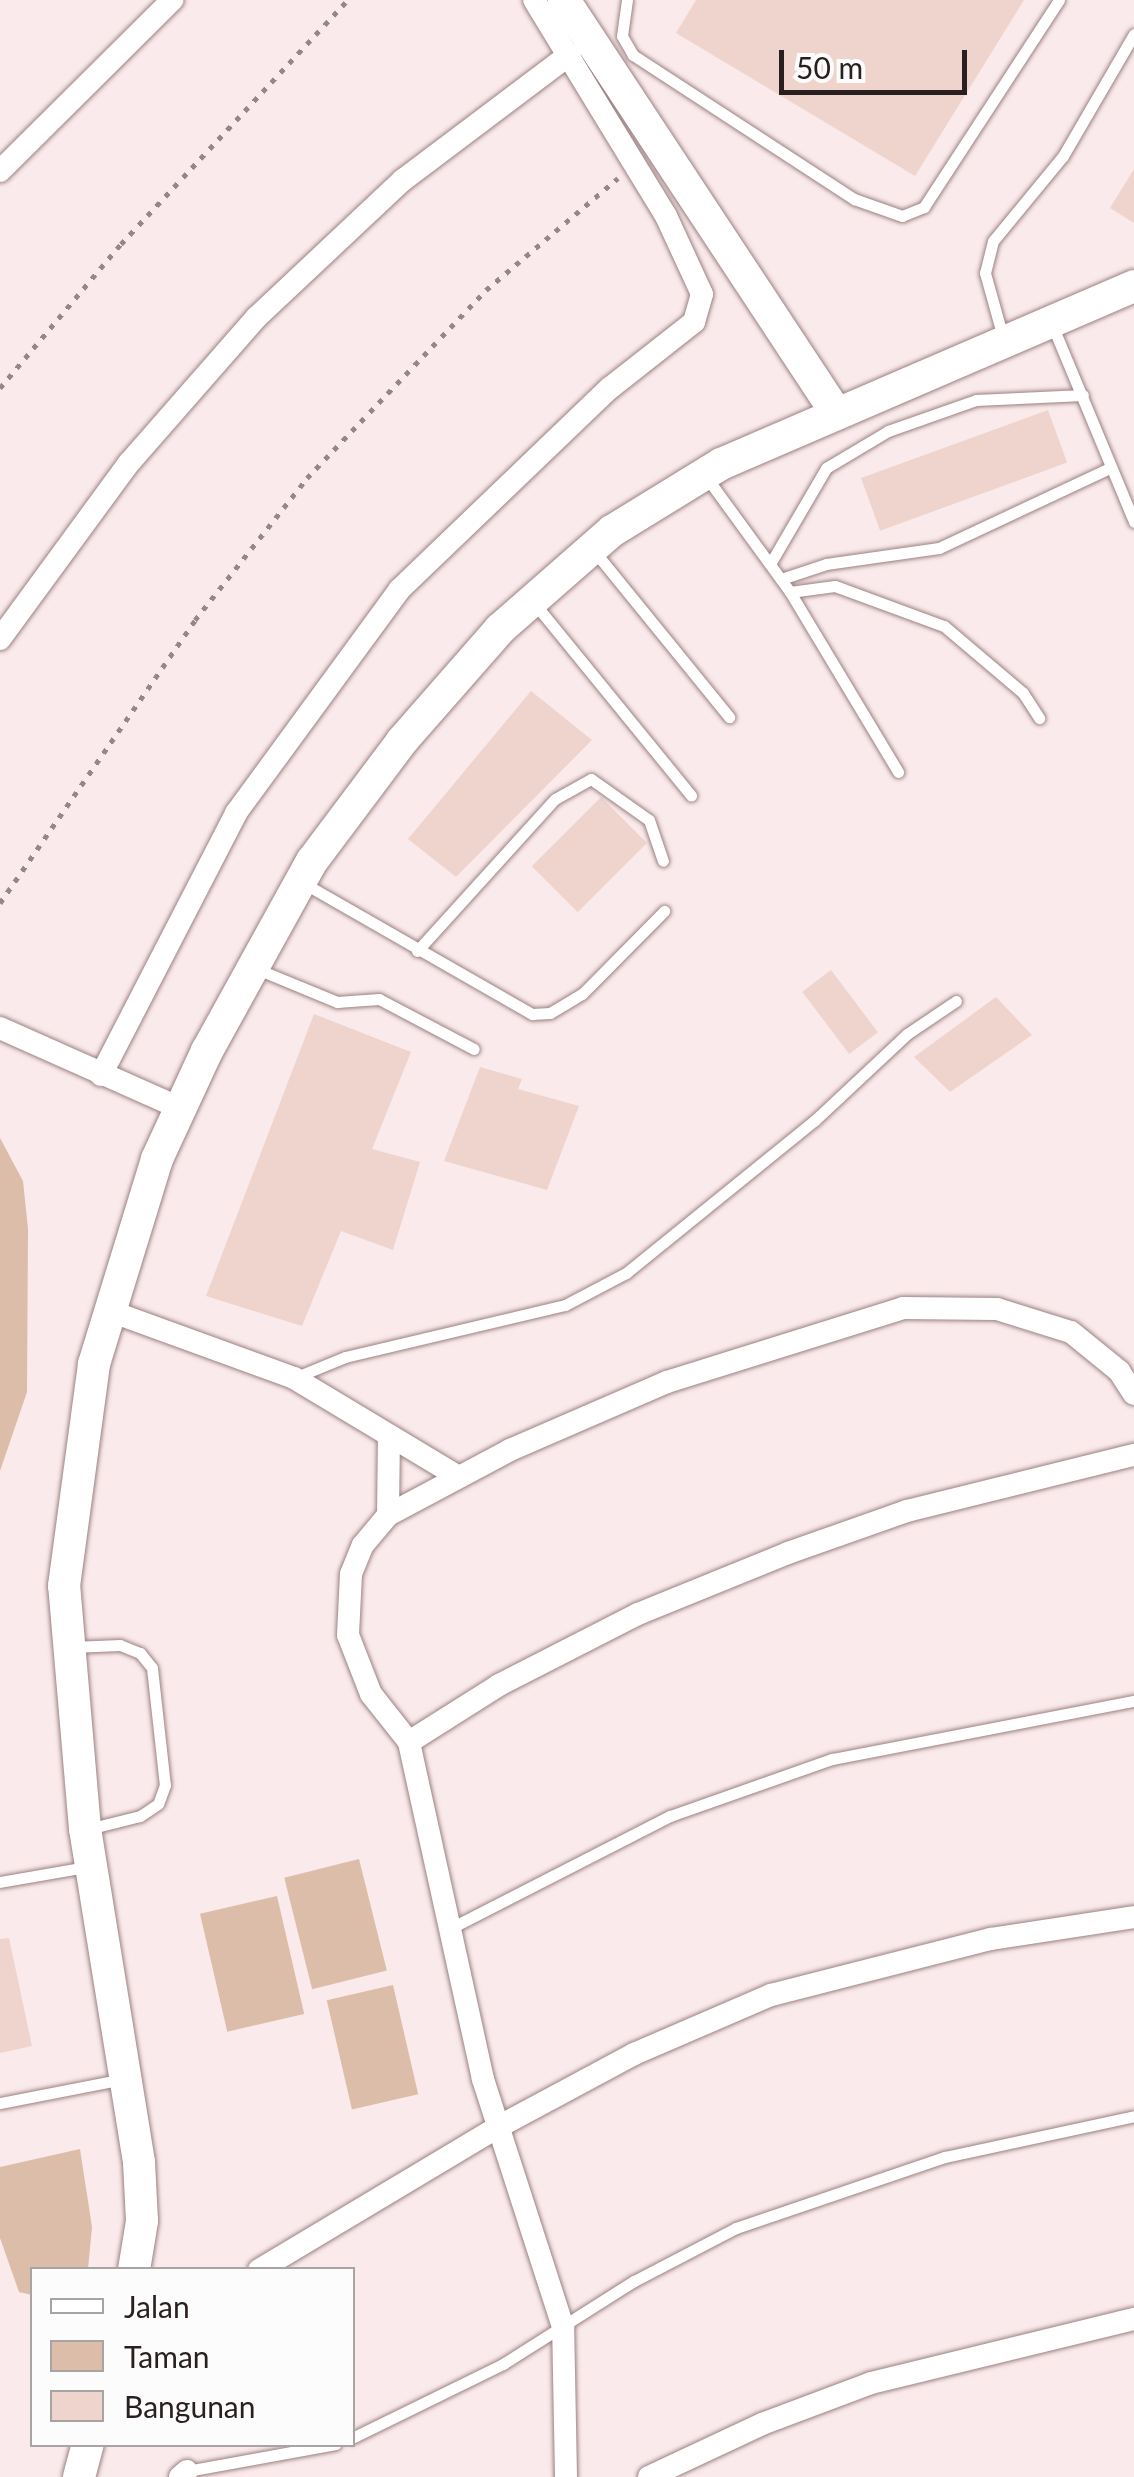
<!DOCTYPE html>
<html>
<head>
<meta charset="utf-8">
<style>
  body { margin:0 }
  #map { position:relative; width:1134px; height:2477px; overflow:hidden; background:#fbeaeb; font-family:Lato,sans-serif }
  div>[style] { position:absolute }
  .green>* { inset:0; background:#dcbdaa; transform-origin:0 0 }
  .building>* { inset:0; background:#eed4cd; transform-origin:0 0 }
  .path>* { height:5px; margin-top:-2.5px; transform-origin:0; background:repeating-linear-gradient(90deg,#958788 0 5px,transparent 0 13px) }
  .roads { filter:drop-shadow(0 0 2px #9a8182) drop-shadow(0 0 2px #9a8182) }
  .lane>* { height:11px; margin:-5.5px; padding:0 5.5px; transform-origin:5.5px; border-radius:5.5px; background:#fff }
  .street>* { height:22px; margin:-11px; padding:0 11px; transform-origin:11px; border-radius:11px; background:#fff }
  .secondary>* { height:32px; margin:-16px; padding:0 16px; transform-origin:16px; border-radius:16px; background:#fff }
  span { translate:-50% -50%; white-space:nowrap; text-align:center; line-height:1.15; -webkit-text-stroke:10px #fcfcfc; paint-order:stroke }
  .legend { position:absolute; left:30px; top:2267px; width:325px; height:180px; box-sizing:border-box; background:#fcfcfc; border:2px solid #a8a4a4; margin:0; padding:12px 18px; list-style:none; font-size:30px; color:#291f1f }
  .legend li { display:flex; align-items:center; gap:20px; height:50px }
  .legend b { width:50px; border:2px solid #a8a4a4 }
  .scale { position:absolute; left:779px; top:50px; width:188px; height:45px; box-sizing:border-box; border:5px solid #291f1f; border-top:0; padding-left:12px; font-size:30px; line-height:35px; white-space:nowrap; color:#291f1f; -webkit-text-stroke:8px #fcfcfc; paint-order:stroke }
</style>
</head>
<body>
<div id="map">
  <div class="green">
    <i style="clip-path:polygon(0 1138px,23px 1181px,28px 1229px,27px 1392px,0 1471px)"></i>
    <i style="left:359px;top:1859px;width:115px;height:77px;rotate:76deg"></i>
    <i style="left:277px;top:1896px;width:121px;height:79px;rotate:77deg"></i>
    <i style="left:393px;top:1985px;width:112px;height:68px;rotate:77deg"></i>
    <i style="clip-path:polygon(80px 2149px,92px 2227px,88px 2269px,32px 2270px,32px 2295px,19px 2292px,0 2238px,0 2167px)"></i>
  </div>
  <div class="building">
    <i style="clip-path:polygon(696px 0,1024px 0,915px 176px,676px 33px)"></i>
    <i style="clip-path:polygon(1134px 169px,1134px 223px,1110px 208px)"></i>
    <i style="left:1048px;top:410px;width:56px;height:199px;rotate:70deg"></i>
    <i style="clip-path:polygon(531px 691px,592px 740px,456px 877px,408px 839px)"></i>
    <i style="left:601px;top:797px;width:65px;height:98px;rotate:45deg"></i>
    <i style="left:831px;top:970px;width:78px;height:36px;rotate:53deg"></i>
    <i style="clip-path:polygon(996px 997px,1032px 1035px,950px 1092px,914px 1057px)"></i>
    <i style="clip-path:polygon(314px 1014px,411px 1052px,372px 1149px,420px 1162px,393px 1250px,341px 1231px,302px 1326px,206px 1296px)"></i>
    <i style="clip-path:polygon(480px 1067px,522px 1079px,518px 1089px,579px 1106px,547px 1190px,444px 1161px)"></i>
    <i style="clip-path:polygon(9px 1938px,32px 2046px,0 2053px,0 1939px)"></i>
  </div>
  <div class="path">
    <i style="left:0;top:388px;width:188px;rotate:-50deg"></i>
    <i style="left:121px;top:244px;width:333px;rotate:-47.1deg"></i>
    <i style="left:0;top:903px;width:344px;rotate:-55.4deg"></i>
    <i style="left:195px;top:620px;width:181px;rotate:-51.7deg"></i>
    <i style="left:307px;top:478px;width:260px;rotate:-46.4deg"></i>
    <i style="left:486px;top:290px;width:173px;rotate:-40.3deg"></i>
  </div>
  <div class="roads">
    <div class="lane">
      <i style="left:627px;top:0;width:36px;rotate:98deg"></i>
      <i style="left:622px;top:36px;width:22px;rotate:60deg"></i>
      <i style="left:633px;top:55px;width:264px;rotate:33.1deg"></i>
      <i style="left:854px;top:199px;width:51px;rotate:19.5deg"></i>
      <i style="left:902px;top:216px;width:24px;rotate:-22deg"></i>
      <i style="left:924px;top:207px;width:247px;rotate:-56.9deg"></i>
      <i style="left:1053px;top:327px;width:211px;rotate:67.4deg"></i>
      <i style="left:1004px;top:341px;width:71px;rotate:-105.6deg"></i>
      <i style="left:985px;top:273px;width:33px;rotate:-76deg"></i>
      <i style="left:993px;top:241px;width:110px;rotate:-50.5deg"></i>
      <i style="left:1063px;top:156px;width:141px;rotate:-59.8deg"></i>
      <i style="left:707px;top:478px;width:141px;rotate:53.9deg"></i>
      <i style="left:790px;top:592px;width:210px;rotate:59deg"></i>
      <i style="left:595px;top:552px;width:213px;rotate:50.9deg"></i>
      <i style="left:770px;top:564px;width:111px;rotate:-59.7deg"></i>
      <i style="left:826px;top:468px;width:72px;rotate:-30.8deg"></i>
      <i style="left:888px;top:431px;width:93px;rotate:-19.4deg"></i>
      <i style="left:976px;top:400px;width:107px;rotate:-2.7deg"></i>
      <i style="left:781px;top:579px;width:47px;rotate:-18.4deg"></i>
      <i style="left:826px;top:564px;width:114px;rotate:-8.1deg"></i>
      <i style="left:939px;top:548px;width:189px;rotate:-25.1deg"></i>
      <i style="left:790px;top:592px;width:45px;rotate:-7.6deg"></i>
      <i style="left:835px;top:586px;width:116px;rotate:20.2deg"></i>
      <i style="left:944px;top:626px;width:104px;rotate:40.3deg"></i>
      <i style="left:1023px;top:693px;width:30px;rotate:57deg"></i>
      <i style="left:535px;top:604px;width:247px;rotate:50.8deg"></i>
      <i style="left:305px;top:884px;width:262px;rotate:29.8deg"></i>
      <i style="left:532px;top:1014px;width:18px;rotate:-3deg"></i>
      <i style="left:550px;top:1013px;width:37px;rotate:-31deg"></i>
      <i style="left:582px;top:994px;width:117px;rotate:-45.3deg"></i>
      <i style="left:417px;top:951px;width:205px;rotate:-47.8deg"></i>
      <i style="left:555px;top:799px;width:41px;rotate:-29.1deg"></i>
      <i style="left:591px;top:779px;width:71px;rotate:35.3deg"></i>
      <i style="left:649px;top:820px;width:43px;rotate:71.1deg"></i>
      <i style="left:257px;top:969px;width:87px;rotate:22.4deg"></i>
      <i style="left:337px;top:1002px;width:42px;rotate:-4.1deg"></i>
      <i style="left:379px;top:999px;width:107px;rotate:27.8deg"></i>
      <i style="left:294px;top:1378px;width:55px;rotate:-22.4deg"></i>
      <i style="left:345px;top:1357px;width:226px;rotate:-13.3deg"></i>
      <i style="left:565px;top:1305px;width:69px;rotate:-27.7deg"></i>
      <i style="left:626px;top:1273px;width:242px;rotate:-39deg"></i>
      <i style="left:814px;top:1121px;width:127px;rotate:-43.1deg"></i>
      <i style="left:907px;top:1034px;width:59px;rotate:-34deg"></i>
      <i style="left:72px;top:1647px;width:48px;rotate:-2.4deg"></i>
      <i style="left:120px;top:1645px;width:22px;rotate:22deg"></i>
      <i style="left:140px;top:1653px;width:19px;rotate:51deg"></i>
      <i style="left:152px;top:1668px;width:118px;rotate:83.7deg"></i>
      <i style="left:165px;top:1785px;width:20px;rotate:110deg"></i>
      <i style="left:158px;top:1804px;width:22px;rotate:146deg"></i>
      <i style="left:140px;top:1816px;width:54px;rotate:166deg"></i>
      <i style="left:0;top:1882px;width:87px;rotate:-9.9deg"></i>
      <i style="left:449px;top:1929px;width:248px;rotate:-27.1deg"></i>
      <i style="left:670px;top:1816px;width:172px;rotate:-19.4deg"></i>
      <i style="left:832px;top:1759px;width:308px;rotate:-10.9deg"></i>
      <i style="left:0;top:2103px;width:126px;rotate:-11deg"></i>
      <i style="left:352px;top:2438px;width:168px;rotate:-26.1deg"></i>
      <i style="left:503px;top:2364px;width:155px;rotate:-32.4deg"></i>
      <i style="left:634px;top:2281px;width:115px;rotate:-27.5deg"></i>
      <i style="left:736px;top:2228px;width:221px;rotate:-18.8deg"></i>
      <i style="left:945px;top:2157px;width:193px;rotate:-12.2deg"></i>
      <i style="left:187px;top:2471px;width:151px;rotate:-10.3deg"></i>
    </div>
    <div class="street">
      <i style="left:0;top:171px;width:243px;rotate:-44.8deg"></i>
      <i style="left:0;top:639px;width:218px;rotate:-53.8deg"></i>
      <i style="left:129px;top:463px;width:194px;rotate:-48.8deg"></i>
      <i style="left:257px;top:317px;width:200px;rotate:-43.2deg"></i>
      <i style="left:403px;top:180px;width:209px;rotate:-37deg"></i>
      <i style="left:0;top:1028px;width:199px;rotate:24deg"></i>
      <i style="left:101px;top:1075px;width:295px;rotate:-62.7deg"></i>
      <i style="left:236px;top:813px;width:276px;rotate:-53.8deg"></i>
      <i style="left:399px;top:590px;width:292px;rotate:-43.8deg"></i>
      <i style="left:610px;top:388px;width:107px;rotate:-38.2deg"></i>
      <i style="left:694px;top:322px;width:29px;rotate:-74deg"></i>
      <i style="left:702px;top:294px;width:86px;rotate:-114.8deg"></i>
      <i style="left:666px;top:216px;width:253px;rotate:-121.4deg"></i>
      <i style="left:110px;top:1311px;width:196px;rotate:20deg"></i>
      <i style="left:294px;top:1378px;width:192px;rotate:31deg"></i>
      <i style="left:388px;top:1515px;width:78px;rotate:-89.3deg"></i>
      <i style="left:409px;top:1742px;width:107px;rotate:-32.3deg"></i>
      <i style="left:499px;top:1685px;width:156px;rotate:-27.1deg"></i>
      <i style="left:638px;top:1614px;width:162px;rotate:-22.1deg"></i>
      <i style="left:788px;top:1553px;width:126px;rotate:-19.4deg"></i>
      <i style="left:907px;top:1511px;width:234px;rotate:-13.9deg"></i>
      <i style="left:259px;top:2270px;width:279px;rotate:-30.9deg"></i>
      <i style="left:498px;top:2127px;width:154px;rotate:-28.2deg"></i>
      <i style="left:634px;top:2054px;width:149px;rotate:-23.3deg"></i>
      <i style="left:771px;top:1995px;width:227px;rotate:-14.3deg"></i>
      <i style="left:991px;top:1939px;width:145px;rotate:-8.7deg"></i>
      <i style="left:180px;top:2477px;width:9px;rotate:-41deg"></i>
      <i style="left:566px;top:2477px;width:150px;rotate:-91.1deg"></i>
      <i style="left:563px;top:2327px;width:261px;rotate:-107.9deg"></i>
      <i style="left:483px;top:2079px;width:345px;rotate:-102.4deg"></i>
      <i style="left:409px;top:1742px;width:61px;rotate:-128.4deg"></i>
      <i style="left:371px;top:1694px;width:63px;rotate:-111.3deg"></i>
      <i style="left:348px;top:1635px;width:61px;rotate:-87.2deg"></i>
      <i style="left:351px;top:1574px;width:31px;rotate:-68deg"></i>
      <i style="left:363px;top:1545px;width:39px;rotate:-50deg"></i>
      <i style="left:388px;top:1515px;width:138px;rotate:-28deg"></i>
      <i style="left:510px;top:1450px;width:171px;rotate:-23.4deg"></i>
      <i style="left:667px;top:1382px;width:247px;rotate:-17.4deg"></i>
      <i style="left:903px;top:1308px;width:94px;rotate:0.6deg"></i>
      <i style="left:997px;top:1309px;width:77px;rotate:17.3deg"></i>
      <i style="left:1071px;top:1332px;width:62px;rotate:39.1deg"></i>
      <i style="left:1119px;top:1371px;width:27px;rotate:57deg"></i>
      <i style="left:649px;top:2477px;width:125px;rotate:-25.1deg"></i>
      <i style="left:762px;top:2424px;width:116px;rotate:-20.6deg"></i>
      <i style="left:871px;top:2383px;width:271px;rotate:-13.7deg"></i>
    </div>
    <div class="secondary">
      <i style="left:564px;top:0;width:492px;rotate:56.6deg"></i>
      <i style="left:134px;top:2270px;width:50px;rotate:-80.7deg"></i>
      <i style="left:142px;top:2221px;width:59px;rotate:-92.9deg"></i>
      <i style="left:139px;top:2162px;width:337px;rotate:-99.2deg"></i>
      <i style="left:85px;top:1829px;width:244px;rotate:-94.9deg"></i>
      <i style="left:64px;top:1586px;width:224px;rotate:-82.3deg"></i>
      <i style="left:94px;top:1364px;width:214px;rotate:-72.9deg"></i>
      <i style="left:157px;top:1159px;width:119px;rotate:-65.2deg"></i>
      <i style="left:207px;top:1051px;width:217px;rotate:-61.1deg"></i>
      <i style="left:312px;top:861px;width:150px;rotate:-53.1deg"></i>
      <i style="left:402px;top:741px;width:149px;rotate:-48.8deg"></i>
      <i style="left:500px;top:629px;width:149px;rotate:-41.2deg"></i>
      <i style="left:612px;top:531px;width:128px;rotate:-31.6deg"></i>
      <i style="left:721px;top:464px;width:450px;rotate:-23.3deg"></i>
      <i style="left:79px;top:2477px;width:34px;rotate:-75deg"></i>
    </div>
  </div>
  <ul class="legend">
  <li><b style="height:12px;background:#fff"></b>Jalan</li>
  <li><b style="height:28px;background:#dcbdaa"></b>Taman</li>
  <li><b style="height:28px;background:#eed4cd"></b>Bangunan</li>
  </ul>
  <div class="scale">50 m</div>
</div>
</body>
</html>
